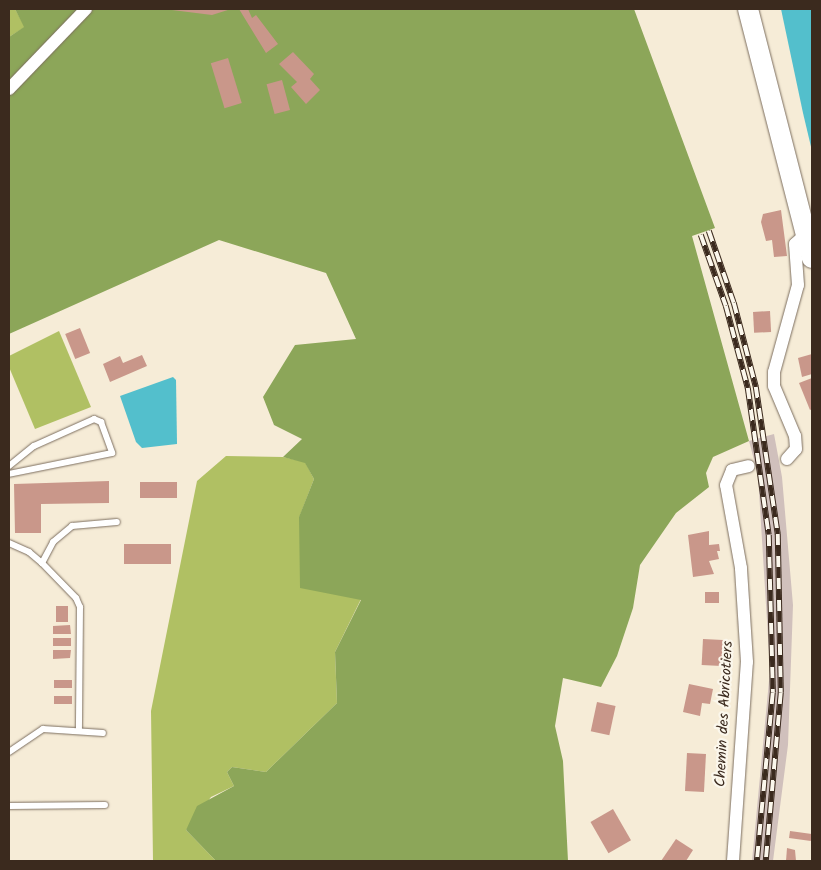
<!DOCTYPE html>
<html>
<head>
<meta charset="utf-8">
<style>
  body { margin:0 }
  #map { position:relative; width:821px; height:870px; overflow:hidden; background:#f6ecd7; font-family:Kalam,sans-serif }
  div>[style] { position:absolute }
  .industrial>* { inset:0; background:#d0c0bc }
  .green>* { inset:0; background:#b0c063 }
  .forest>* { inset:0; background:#8ca659 }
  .water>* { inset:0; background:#53bfcc }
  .building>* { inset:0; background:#c9978a; transform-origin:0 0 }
  .roads { filter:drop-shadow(0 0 1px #7c6e5f) drop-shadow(0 0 1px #7c6e5f) }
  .lane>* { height:6px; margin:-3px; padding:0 3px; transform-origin:3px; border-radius:3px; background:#fff }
  .street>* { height:12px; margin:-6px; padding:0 6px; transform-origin:6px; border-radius:6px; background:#fff }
  .primary>* { height:20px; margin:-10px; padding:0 10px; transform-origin:10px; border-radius:10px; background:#fff }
  .rail>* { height:5.5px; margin-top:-2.75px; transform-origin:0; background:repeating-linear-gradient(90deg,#fbf7ec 0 11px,#3b2a1e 0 22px); box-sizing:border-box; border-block:1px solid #3b2a1e }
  span { translate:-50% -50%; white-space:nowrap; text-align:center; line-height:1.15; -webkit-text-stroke:4.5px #fbf7ec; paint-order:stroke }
  .street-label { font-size:15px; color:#3b2a1e }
  .frame { position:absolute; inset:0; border:10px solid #3b2a1e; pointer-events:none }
</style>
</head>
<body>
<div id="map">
  <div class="industrial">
    <i style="clip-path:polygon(774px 434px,782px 477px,793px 605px,788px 745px,773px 861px,752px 861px,770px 670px,758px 475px,749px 441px)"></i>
  </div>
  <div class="green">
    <i style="clip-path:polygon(9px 9px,15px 9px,25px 27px,9px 37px)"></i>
    <i style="clip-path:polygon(59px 331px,91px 407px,35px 429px,9px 367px,9px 356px)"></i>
    <i style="clip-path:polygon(226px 456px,283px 457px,305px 462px,314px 479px,299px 518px,361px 599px,335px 652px,337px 703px,266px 772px,232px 767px,227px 772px,234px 786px,211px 797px,186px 830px,216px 861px,153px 861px,151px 711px,197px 481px)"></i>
  </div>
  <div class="forest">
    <i style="clip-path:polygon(15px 9px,634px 9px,715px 228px,692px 236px,749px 441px,713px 457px,706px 473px,709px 487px,676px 513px,640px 565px,633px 608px,617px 656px,601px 687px,563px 678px,555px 726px,563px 761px,568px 861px,216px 861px,186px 830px,197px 806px,234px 786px,227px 772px,232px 767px,266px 772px,337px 703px,335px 652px,361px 600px,300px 588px,299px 517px,314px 479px,305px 463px,283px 457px,302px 439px,274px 425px,263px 397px,295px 345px,356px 339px,326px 273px,219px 240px,9px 334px,9px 37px,24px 27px)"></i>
  </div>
  <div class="water">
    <i style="clip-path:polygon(781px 9px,812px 9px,812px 151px,803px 113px)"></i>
    <i style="clip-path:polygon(173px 377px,176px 380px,177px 444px,142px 448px,136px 442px,120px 396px)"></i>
  </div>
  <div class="building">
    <i style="clip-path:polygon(164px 9px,231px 9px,212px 15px)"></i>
    <i style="clip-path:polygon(239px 9px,248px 9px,252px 18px,256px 15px,278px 44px,266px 53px)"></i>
    <i style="clip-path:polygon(293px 52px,314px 74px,310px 79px,320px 90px,306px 104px,291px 87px,297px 82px,279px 64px)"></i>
    <i style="left:228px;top:58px;width:47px;height:18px;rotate:73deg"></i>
    <i style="left:282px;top:80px;width:31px;height:16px;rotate:75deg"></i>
    <i style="clip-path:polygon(781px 210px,787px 256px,774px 257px,772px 240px,766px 241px,761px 222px,763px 214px)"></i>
    <i style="left:770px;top:311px;width:21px;height:17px;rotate:87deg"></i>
    <i style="left:80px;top:328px;width:27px;height:16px;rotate:68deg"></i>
    <i style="clip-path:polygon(812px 354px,812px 374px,802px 377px,798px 358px)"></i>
    <i style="clip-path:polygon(142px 355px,147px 366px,110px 382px,103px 364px,120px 356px,123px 363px)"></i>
    <i style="clip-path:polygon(812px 378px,812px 409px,810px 410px,799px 383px)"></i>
    <i style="clip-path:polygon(109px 481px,109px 503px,41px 504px,41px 533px,15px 533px,14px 484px)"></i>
    <i style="left:140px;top:482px;width:37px;height:16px"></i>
    <i style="clip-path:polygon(709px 531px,709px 545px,719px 544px,720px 551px,717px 551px,719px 559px,709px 561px,714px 574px,693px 577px,688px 535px)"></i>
    <i style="left:171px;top:544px;width:20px;height:47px;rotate:90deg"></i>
    <i style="left:705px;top:592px;width:14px;height:11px"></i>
    <i style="left:56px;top:606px;width:12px;height:16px"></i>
    <i style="clip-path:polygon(70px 625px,71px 634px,53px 634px,53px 626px)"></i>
    <i style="left:53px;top:638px;width:18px;height:8px"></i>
    <i style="left:703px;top:639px;width:20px;height:26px;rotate:3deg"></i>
    <i style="clip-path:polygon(53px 650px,71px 650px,70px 658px,53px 659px)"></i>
    <i style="left:54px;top:680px;width:18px;height:8px"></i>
    <i style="clip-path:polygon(689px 684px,713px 689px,710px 704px,702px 703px,700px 716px,683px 712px)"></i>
    <i style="left:54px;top:696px;width:18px;height:8px"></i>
    <i style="left:597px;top:702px;width:19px;height:30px;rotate:12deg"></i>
    <i style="left:687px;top:753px;width:19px;height:38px;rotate:3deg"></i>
    <i style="left:613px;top:809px;width:36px;height:26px;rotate:60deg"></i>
    <i style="left:790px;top:831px;width:22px;height:7px;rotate:8deg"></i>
    <i style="clip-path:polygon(676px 839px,693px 850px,686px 861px,661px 861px)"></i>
    <i style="clip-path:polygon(787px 848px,795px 850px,796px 861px,786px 861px)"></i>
  </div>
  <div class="roads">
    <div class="lane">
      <i style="left:9px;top:466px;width:32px;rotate:-39deg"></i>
      <i style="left:34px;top:446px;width:66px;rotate:-24.2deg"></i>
      <i style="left:94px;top:419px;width:8px;rotate:23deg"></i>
      <i style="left:101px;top:422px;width:33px;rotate:70deg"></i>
      <i style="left:112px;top:453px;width:105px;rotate:168.5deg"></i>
      <i style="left:9px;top:543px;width:22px;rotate:24deg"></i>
      <i style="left:29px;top:552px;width:17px;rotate:40deg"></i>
      <i style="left:42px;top:563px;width:49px;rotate:45.8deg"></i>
      <i style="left:76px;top:598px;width:10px;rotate:66deg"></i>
      <i style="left:80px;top:607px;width:122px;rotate:90.5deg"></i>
      <i style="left:42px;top:563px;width:24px;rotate:-62deg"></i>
      <i style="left:53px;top:542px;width:25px;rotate:-40deg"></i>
      <i style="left:72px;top:526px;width:45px;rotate:-5.1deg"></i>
      <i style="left:9px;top:752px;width:41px;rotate:-34.1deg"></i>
      <i style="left:43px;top:729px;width:60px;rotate:3.8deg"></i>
      <i style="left:9px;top:806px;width:96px;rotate:-0.6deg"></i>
    </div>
    <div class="street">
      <i style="left:9px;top:89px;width:111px;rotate:-46.1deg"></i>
      <i style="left:787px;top:459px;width:13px;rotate:-48deg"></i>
      <i style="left:796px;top:449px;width:13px;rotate:-94deg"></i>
      <i style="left:795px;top:436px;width:54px;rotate:-112.8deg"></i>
      <i style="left:774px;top:386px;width:14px;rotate:-90deg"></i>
      <i style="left:774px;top:372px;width:90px;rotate:-74.6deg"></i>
      <i style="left:798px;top:285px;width:41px;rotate:-94.2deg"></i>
      <i style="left:795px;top:244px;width:15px;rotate:-42deg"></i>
      <i style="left:733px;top:861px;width:199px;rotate:-86deg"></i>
      <i style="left:747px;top:662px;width:94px;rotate:-93.7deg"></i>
      <i style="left:741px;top:568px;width:84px;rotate:-100.2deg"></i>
      <i style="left:726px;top:485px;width:16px;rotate:-68deg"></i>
      <i style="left:732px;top:470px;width:17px;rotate:-13deg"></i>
    </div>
    <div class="primary">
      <i style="left:748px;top:9px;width:257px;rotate:75.6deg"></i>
    </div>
  </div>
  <div class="rail">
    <i style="left:709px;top:231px;width:76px;rotate:70.9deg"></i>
    <i style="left:734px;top:303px;width:87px;rotate:75.3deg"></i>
    <i style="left:756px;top:387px;width:149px;rotate:81.5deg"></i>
    <i style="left:778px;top:534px;width:159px;rotate:88.9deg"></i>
    <i style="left:781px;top:693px;width:169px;rotate:95.1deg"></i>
    <i style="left:701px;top:235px;width:75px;rotate:70.6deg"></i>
    <i style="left:726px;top:306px;width:85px;rotate:75deg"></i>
    <i style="left:748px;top:388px;width:148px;rotate:81.9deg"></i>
    <i style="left:769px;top:535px;width:158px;rotate:88.5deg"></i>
    <i style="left:773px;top:693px;width:169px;rotate:95.4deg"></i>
  </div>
  <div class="street-label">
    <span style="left:725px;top:714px;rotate:-87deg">Chemin des Abricotiers</span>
  </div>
  <div class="frame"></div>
</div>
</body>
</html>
